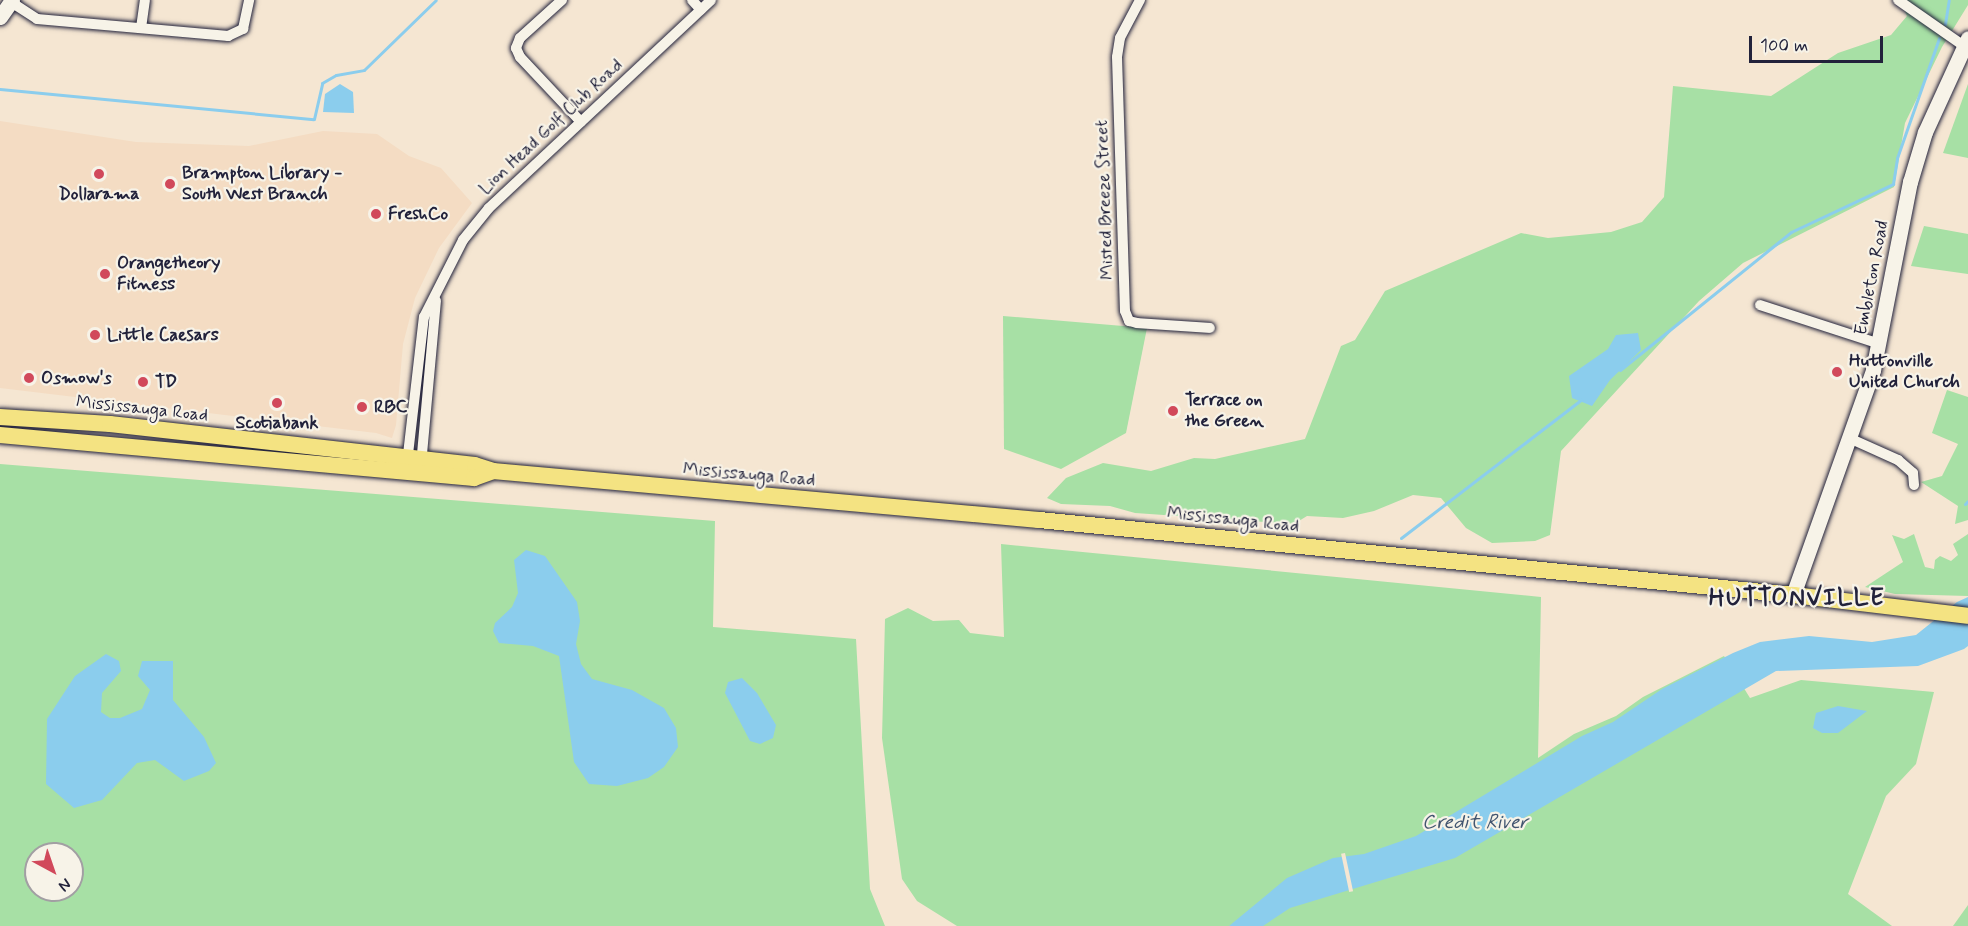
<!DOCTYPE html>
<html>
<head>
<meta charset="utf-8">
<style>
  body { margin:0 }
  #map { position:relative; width:1968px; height:926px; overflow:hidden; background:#f5e6d2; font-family:Mynerve,sans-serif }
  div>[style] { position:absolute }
  .built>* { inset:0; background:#f4dcc3 }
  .green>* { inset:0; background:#a7e0a5 }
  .water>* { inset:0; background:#8bcded }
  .pier>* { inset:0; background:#f5e6d2; transform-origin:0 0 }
  .stream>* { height:3px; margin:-1.5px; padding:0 1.5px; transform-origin:1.5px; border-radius:1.5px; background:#8bcded }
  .roads { filter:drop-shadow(0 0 2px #22223b) drop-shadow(0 0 2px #22223b) }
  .street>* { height:10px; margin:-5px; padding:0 5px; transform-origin:5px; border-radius:5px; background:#f7f3e8 }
  .secondary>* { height:15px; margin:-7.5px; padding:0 7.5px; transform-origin:7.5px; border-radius:7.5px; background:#f7f3e8 }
  .primary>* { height:16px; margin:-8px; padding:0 8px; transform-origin:8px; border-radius:8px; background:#f4e382 }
  .dots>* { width:16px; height:16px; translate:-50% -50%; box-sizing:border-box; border:3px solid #f7f3e8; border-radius:50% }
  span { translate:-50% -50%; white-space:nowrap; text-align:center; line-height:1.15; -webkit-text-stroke:4.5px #f7f3e8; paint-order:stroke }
  .street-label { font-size:18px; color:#22223b }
  .poi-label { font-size:18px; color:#22223b; font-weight:700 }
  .left { translate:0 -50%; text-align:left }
  .water-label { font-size:20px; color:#425570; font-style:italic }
  .district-label { font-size:24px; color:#22223b; font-weight:700; letter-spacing:1.5px }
  .north { position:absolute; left:24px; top:842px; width:60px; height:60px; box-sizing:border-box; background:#f7f3e8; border:2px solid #a29fa3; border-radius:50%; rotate:140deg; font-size:16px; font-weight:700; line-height:24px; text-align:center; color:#22223b }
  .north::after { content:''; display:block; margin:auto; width:21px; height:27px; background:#d1495b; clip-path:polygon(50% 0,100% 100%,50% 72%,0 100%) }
  .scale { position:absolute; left:1749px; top:36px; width:134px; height:27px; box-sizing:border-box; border:3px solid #22223b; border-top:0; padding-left:8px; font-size:18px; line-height:21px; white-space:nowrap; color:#22223b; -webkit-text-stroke:4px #f7f3e8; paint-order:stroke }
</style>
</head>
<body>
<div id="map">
  <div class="built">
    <i style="clip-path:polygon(0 121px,136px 142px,249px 146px,323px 131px,377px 134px,409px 156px,441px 168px,472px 203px,439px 248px,415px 298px,403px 344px,396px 425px,392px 438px,376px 433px,0 388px)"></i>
  </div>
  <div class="green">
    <i style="clip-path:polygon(1899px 0,1968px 0,1968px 5px,1942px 47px,1905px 123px,1894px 187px,1743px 263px,1699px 301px,1561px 451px,1550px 535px,1535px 541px,1492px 543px,1466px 528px,1441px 498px,1413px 495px,1374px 511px,1343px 518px,1307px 516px,1294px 524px,1135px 513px,1110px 506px,1061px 504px,1047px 498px,1066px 478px,1103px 463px,1151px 471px,1194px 458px,1215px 459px,1305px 439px,1341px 346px,1355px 340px,1385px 291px,1521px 233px,1548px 238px,1611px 232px,1642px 222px,1664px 197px,1673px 86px,1771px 96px,1838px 53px,1891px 35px,1907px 16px)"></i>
    <i style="clip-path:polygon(1968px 84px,1968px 158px,1943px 153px)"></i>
    <i style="clip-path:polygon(1924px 226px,1968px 234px,1968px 274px,1911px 266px)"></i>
    <i style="clip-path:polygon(1003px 316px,1147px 328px,1126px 433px,1061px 469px,1004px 449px)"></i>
    <i style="clip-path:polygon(1947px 390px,1968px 397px,1968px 520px,1955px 524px,1958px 506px,1921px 482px,1942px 476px,1958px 444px,1932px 433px)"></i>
    <i style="clip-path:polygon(evenodd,0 464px,715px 521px,713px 627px,856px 639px,870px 889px,885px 926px,0 926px,0 464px,36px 854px,72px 854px,72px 890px,36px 890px,36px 854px)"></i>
    <i style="clip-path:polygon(1914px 534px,1925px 567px,1934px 569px,1935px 560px,1940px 556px,1951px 561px,1958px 555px,1953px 544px,1968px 534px,1968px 596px,1895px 594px,1865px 587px,1903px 562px,1892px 535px,1904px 539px)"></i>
    <i style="clip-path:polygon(1001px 544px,1541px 597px,1538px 758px,1574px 734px,1616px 716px,1643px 697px,1724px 656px,1750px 698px,1801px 680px,1934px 692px,1916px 764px,1886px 796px,1848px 894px,1892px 926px,957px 926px,917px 901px,902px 879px,882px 738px,885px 619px,908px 608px,933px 621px,959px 620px,970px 633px,1004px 637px)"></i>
    <i style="clip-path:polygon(1968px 905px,1968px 926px,1953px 926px)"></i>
  </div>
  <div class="water">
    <i style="clip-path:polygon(340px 84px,353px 92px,354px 113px,323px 112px,325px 94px)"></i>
    <i style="clip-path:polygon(1638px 333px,1641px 350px,1610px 380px,1592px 406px,1572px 398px,1569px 376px,1608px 349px,1616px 335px)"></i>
    <i style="clip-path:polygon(526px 550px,545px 556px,577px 602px,580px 621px,576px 644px,581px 664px,592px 679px,632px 690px,664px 708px,676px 728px,678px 747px,664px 767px,648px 778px,617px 786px,589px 784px,574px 762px,559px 656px,533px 646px,499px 643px,493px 631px,495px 623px,512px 607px,518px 593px,514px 560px)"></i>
    <i style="clip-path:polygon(1968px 597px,1968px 646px,1964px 649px,1918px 666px,1776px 671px,1455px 858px,1290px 908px,1263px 926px,1229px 926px,1287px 878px,1333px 858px,1364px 854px,1416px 836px,1582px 736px,1613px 722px,1662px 689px,1733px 653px,1760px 642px,1809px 636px,1872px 642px,1916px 635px,1957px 602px)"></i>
    <i style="clip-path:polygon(106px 654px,119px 661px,121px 671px,102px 693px,101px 712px,110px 718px,120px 718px,142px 709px,150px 690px,138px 676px,142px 661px,173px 661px,173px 700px,204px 737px,216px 763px,209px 771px,184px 781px,155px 760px,137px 763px,102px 800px,74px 808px,46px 784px,47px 719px,75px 676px)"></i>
    <i style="clip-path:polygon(742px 678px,757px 693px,776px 725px,773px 738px,760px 744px,750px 741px,725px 693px,728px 682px)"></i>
    <i style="clip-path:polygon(1838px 706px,1867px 711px,1838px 733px,1822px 733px,1813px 728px,1816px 713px)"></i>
  </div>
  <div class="pier">
    <i style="left:1345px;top:853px;width:39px;height:4px;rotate:78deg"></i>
  </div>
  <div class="stream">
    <i style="left:1945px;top:24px;width:24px;rotate:-81deg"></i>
    <i style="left:0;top:89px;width:315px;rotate:5.5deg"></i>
    <i style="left:314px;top:119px;width:37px;rotate:-77deg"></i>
    <i style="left:322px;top:83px;width:16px;rotate:-30deg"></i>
    <i style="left:336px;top:75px;width:28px;rotate:-10deg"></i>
    <i style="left:364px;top:70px;width:100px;rotate:-44.2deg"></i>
    <i style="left:1620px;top:370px;width:220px;rotate:-38.9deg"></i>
    <i style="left:1791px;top:232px;width:113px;rotate:-25.2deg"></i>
    <i style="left:1893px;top:184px;width:26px;rotate:-81deg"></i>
    <i style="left:1897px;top:158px;width:127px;rotate:-70.7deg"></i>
    <i style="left:1965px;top:504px;width:4px;rotate:-45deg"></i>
    <i style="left:1401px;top:538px;width:227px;rotate:-37.5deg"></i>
  </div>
  <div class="roads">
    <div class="street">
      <i style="left:562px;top:0;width:57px;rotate:137.9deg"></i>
      <i style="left:520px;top:38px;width:11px;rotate:112deg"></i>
      <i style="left:516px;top:48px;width:10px;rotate:66deg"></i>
      <i style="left:520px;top:57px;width:89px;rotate:46.8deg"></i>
      <i style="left:692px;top:0;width:13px;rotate:48deg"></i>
      <i style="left:1140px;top:0;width:43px;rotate:117.8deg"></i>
      <i style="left:1120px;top:38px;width:19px;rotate:99deg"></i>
      <i style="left:1117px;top:57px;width:254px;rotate:88.2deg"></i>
      <i style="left:1125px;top:311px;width:11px;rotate:68deg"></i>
      <i style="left:1129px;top:321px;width:8px;rotate:14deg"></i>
      <i style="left:1137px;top:323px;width:73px;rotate:3.9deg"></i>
      <i style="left:1898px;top:0;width:80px;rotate:34.9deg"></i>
      <i style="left:11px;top:2px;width:31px;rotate:33deg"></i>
      <i style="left:37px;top:19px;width:192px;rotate:5.1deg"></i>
      <i style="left:228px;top:36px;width:17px;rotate:-25deg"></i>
      <i style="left:243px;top:29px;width:30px;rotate:-78deg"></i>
      <i style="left:141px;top:28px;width:28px;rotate:-82deg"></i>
      <i style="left:1760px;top:305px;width:126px;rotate:18deg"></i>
      <i style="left:1849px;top:438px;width:54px;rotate:24.2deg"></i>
      <i style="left:1898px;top:460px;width:20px;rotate:41deg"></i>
      <i style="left:1913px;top:473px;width:12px;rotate:85deg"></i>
      <i style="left:407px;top:463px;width:147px;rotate:-83.4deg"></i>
      <i style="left:424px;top:317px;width:86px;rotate:-63.1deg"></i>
      <i style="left:463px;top:240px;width:41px;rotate:-50.9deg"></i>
      <i style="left:489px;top:208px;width:304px;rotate:-43.1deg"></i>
      <i style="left:421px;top:465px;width:165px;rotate:-84.8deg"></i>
    </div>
    <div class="secondary">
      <i style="left:0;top:17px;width:21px;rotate:-55deg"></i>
      <i style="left:1793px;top:595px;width:239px;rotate:-70.4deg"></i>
      <i style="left:1873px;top:370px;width:192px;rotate:-78.9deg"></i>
      <i style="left:1910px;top:182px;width:52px;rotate:-73.3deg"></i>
      <i style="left:1925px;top:132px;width:103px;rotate:-65.4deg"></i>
    </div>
    <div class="primary">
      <i style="left:0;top:417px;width:110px;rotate:3.6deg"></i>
      <i style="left:110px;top:424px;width:367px;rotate:6.4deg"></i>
      <i style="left:475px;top:465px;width:19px;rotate:18deg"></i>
      <i style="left:493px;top:471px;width:548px;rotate:5.13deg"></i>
      <i style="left:1039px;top:520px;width:758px;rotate:5.68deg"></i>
      <i style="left:1793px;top:595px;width:176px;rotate:6.8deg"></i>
      <i style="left:0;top:435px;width:476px;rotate:5.2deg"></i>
      <i style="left:474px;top:478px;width:20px;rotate:-20deg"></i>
    </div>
  </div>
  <div class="dots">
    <i style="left:99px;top:174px;background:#d1495b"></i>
    <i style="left:170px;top:184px;background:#d1495b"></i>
    <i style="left:376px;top:214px;background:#d1495b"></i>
    <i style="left:105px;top:274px;background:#d1495b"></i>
    <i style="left:95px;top:335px;background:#d1495b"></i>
    <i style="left:1837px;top:372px;background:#d1495b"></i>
    <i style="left:29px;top:378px;background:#d1495b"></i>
    <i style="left:143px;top:382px;background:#d1495b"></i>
    <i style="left:277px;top:403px;background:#d1495b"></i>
    <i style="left:362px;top:407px;background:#d1495b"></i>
    <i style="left:1173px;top:411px;background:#d1495b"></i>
  </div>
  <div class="street-label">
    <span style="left:551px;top:127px;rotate:-43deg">Lion Head Golf Club Road</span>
    <span style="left:1105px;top:200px;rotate:-92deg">Misted Breeze Street</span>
    <span style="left:1872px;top:278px;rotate:-79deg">Embleton Road</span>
    <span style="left:142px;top:409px;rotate:6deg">Mississauga Road</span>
    <span style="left:749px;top:475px;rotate:5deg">Mississauga Road</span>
    <span style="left:1233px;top:520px;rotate:6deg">Mississauga Road</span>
  </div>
  <div class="poi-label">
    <span class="left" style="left:182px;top:184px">Brampton Library -<br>South West Branch</span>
    <span style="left:99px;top:194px">Dollarama</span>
    <span class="left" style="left:388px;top:214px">FreshCo</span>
    <span class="left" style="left:117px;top:274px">Orangetheory<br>Fitness</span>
    <span class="left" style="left:107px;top:335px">Little Caesars</span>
    <span class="left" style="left:1849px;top:372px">Huttonville<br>United Church</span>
    <span class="left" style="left:41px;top:378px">Osmow's</span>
    <span class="left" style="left:155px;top:382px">TD</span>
    <span class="left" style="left:1185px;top:411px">Terrace on<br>the Green</span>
    <span class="left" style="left:374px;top:407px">RBC</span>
    <span style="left:277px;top:423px">Scotiabank</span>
  </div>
  <div class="water-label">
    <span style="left:1475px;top:822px">Credit River</span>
  </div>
  <div class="district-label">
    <span style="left:1797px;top:599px">HUTTONVILLE</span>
  </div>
  <div class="north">N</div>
  <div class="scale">100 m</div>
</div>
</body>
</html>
